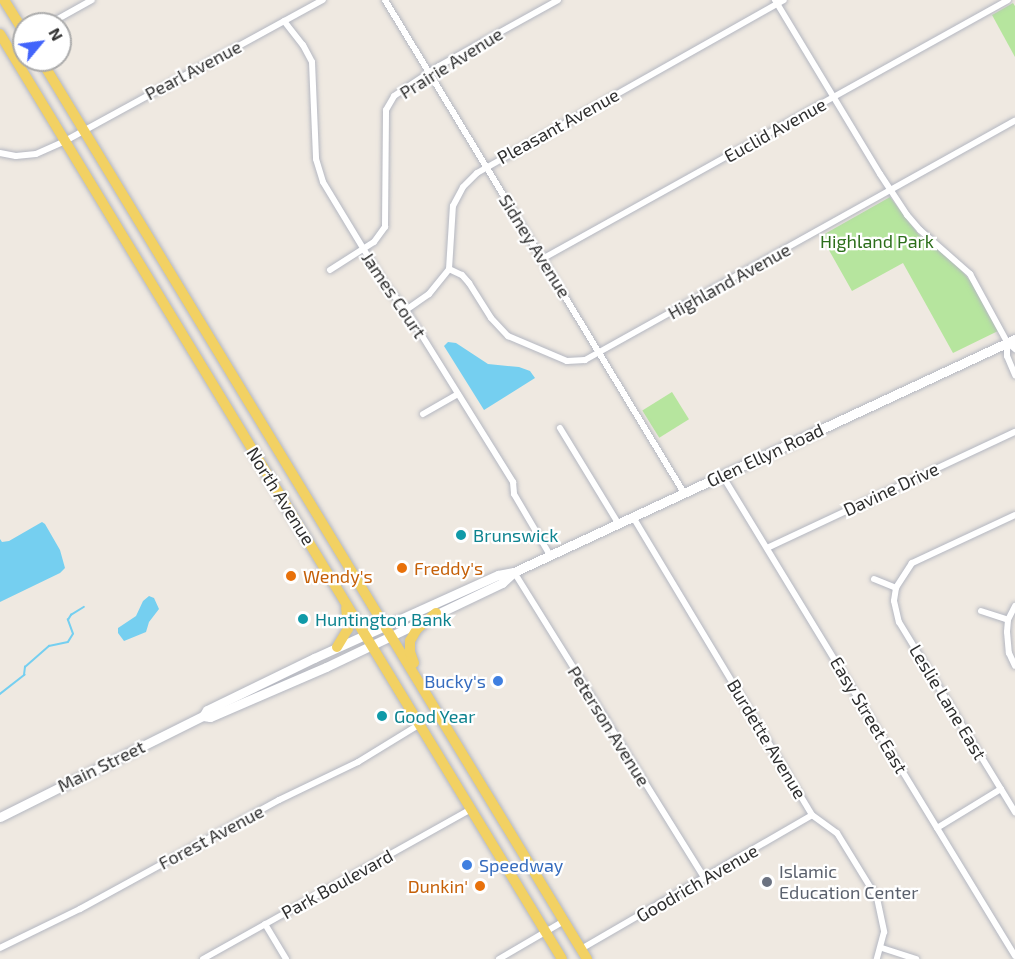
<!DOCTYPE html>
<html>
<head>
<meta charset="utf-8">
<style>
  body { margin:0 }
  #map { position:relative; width:1015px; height:959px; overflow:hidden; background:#efe9e1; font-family:"Exo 2",sans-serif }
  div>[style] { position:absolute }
  .green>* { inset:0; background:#b6e59e; transform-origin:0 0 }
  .water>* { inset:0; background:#75cff0 }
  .stream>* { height:1.5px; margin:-0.75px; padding:0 0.75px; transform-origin:0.75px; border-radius:0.75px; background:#75cff0 }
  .roads { filter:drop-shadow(0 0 2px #b4b7c1) drop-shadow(0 0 2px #b4b7c1) }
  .street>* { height:6px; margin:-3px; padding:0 3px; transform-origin:3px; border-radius:3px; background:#fff }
  .secondary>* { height:9px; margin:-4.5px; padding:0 4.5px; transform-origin:4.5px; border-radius:4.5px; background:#fff }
  .primary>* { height:10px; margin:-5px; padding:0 5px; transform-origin:5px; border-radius:5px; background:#f2d163 }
  .dots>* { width:16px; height:16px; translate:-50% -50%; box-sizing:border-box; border:3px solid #fff; border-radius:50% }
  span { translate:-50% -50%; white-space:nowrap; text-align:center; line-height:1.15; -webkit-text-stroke:4.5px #fff; paint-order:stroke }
  .street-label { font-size:18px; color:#2e2e2e }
  .park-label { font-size:18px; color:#2c6e1b }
  .culture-label { font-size:18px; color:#0d838f }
  .left { translate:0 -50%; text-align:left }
  .food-label { font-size:18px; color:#c56008 }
  .right { translate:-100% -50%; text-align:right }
  .shop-label { font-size:18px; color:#366cbe }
  .worship-label { font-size:18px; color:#5b616d }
  .north { position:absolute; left:12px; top:12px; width:60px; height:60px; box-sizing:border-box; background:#fff; border:2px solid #ababab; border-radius:50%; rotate:61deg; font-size:16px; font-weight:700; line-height:24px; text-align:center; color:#2e2e2e }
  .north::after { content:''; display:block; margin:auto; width:21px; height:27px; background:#4264fb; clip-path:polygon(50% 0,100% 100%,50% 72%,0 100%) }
</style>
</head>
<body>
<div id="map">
  <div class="green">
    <i style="clip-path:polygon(1013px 3px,1015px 6px,1015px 57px,992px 15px)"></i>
    <i style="clip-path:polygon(890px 197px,919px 235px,958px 266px,980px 293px,998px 331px,953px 353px,903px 263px,852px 291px,821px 236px)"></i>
    <i style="left:672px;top:392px;width:32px;height:35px;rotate:58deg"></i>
  </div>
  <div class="water">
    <i style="clip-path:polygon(448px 342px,456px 343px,488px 364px,519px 367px,530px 371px,535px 378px,484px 410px,444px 346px)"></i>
    <i style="clip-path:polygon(42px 522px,45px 524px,60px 550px,65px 568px,60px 573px,0 602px,0 539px,2px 542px,9px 541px)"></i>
    <i style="clip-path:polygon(149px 596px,154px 598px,159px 609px,149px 622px,146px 632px,124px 641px,118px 633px,118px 628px,136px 616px,143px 601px)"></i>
  </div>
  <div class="stream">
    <i style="left:0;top:694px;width:31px;rotate:-38deg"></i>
    <i style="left:24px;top:675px;width:8px;rotate:-83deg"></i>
    <i style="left:25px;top:667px;width:32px;rotate:-41deg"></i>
    <i style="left:49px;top:646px;width:19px;rotate:-12deg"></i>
    <i style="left:68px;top:642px;width:9px;rotate:-58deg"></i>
    <i style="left:73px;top:634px;width:15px;rotate:-110deg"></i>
    <i style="left:68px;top:620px;width:6px;rotate:-59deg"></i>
    <i style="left:71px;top:615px;width:15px;rotate:-32deg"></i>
  </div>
  <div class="roads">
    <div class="street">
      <i style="left:385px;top:0;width:577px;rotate:58.76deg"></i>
      <i style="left:775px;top:0;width:203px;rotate:58.9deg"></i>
      <i style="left:880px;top:174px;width:49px;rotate:56.6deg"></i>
      <i style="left:907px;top:215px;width:20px;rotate:49deg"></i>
      <i style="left:920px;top:230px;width:67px;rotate:41.3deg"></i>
      <i style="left:970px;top:274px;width:77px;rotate:61.4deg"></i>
      <i style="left:1007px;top:342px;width:11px;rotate:41deg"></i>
      <i style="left:284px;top:21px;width:31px;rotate:52deg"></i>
      <i style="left:303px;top:45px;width:19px;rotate:62deg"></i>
      <i style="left:312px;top:62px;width:97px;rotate:87.6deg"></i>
      <i style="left:316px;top:159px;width:24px;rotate:73deg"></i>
      <i style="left:323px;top:182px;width:122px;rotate:58.8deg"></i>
      <i style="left:386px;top:286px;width:31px;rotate:50deg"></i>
      <i style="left:406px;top:310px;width:203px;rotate:58.1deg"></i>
      <i style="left:513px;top:482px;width:12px;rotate:85deg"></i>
      <i style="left:514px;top:494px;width:71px;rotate:59.5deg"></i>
      <i style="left:49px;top:24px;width:49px;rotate:-29.2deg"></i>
      <i style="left:0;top:153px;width:16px;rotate:11deg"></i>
      <i style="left:16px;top:156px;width:20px;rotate:-6deg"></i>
      <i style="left:36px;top:154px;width:32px;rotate:-24deg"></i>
      <i style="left:65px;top:141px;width:294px;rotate:-28.7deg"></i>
      <i style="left:542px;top:259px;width:533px;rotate:-29.07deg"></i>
      <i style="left:449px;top:269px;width:14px;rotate:25deg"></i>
      <i style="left:462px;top:275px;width:11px;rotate:49deg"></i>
      <i style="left:469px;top:283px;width:41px;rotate:57.8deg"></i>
      <i style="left:491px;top:318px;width:25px;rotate:47deg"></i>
      <i style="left:508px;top:336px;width:64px;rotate:23deg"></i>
      <i style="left:567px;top:361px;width:18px;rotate:-3deg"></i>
      <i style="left:585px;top:360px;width:492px;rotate:-29.1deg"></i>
      <i style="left:330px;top:270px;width:52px;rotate:-32.5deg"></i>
      <i style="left:374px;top:242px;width:19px;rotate:-54deg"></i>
      <i style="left:385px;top:227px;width:117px;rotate:-89.5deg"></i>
      <i style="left:386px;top:110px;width:16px;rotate:-60deg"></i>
      <i style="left:394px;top:96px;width:54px;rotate:-33.7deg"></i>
      <i style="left:439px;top:66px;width:136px;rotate:-29deg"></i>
      <i style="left:406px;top:310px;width:28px;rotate:-35deg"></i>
      <i style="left:429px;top:294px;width:32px;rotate:-51deg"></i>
      <i style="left:449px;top:269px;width:63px;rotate:-86.4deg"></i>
      <i style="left:453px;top:206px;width:21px;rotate:-62deg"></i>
      <i style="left:463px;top:187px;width:20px;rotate:-45deg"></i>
      <i style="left:477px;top:173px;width:352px;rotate:-29.4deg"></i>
      <i style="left:1007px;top:342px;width:14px;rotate:90deg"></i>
      <i style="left:1007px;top:356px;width:21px;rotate:67deg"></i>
      <i style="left:423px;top:414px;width:40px;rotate:-29.7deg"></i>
      <i style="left:560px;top:428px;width:111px;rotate:58.6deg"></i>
      <i style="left:722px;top:475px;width:563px;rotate:58.65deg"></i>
      <i style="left:1015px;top:515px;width:114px;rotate:155deg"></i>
      <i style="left:912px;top:563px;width:30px;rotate:123deg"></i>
      <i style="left:896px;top:588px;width:13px;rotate:99deg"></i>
      <i style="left:894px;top:601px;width:22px;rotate:77deg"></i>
      <i style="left:899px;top:622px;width:223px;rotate:58.6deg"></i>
      <i style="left:633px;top:517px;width:348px;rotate:59deg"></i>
      <i style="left:812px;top:815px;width:31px;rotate:36deg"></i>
      <i style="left:837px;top:833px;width:76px;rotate:58.4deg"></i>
      <i style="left:877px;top:898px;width:35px;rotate:78deg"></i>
      <i style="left:884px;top:932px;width:28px;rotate:105deg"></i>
      <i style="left:767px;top:548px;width:274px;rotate:-25.1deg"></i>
      <i style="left:514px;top:572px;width:362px;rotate:58.1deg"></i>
      <i style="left:874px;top:579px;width:24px;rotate:22deg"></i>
      <i style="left:1015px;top:606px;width:16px;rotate:117deg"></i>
      <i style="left:1008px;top:620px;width:12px;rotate:95deg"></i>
      <i style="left:1007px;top:632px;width:21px;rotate:85deg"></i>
      <i style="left:1009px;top:653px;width:14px;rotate:65deg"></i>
      <i style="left:981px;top:611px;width:28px;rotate:18deg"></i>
      <i style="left:937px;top:828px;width:75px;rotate:-31.4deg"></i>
      <i style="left:265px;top:924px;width:41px;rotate:59deg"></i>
      <i style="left:0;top:948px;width:89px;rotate:-26deg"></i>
      <i style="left:80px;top:909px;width:227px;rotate:-28.7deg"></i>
      <i style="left:279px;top:800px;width:88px;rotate:-25.7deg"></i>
      <i style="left:358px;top:762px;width:73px;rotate:-31.5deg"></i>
      <i style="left:882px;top:948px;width:36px;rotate:18deg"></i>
      <i style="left:581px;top:949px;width:267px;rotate:-30.1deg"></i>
      <i style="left:203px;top:959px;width:307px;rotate:-29.2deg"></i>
      <i style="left:499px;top:959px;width:75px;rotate:-30.3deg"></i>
    </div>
    <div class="secondary">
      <i style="left:203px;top:716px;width:7px;rotate:8deg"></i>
      <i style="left:210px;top:717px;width:126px;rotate:-23.3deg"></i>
      <i style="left:326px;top:667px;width:195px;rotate:-25.5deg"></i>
      <i style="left:502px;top:583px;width:16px;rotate:-43deg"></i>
      <i style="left:0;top:817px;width:227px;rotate:-26.5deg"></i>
      <i style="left:203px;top:716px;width:7px;rotate:-56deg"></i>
      <i style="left:207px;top:710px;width:119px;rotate:-25.9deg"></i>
      <i style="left:314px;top:658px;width:202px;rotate:-24.3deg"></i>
      <i style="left:498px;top:575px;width:16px;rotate:-11deg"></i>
      <i style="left:514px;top:572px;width:553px;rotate:-24.94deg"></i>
    </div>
    <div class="primary">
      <i style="left:4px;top:0;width:38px;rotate:58deg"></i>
      <i style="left:0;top:34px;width:1082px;rotate:58.72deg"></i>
      <i style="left:41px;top:60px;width:1052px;rotate:58.73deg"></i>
      <i style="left:337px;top:647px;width:21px;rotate:-59deg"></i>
      <i style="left:348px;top:629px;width:21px;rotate:-95deg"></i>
      <i style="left:414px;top:663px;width:12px;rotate:-110deg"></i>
      <i style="left:410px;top:652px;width:11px;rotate:-90deg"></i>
      <i style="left:410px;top:641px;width:14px;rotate:-60deg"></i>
      <i style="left:417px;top:629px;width:25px;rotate:-40deg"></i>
    </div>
  </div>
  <div class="dots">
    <i style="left:461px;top:535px;background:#0f9aa8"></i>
    <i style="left:402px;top:568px;background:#e8710a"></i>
    <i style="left:291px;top:576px;background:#e8710a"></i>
    <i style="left:303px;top:619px;background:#0f9aa8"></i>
    <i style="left:498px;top:681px;background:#3f7fe0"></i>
    <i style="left:382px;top:716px;background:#0f9aa8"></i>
    <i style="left:467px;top:865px;background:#3f7fe0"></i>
    <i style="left:767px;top:882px;background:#6b7280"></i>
    <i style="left:480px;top:886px;background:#e8710a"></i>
  </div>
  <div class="street-label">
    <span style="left:451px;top:63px;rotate:-32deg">Prairie Avenue</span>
    <span style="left:193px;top:70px;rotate:-28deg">Pearl Avenue</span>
    <span style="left:558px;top:126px;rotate:-29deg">Pleasant Avenue</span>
    <span style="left:775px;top:130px;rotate:-29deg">Euclid Avenue</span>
    <span style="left:535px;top:246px;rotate:58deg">Sidney Avenue</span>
    <span style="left:729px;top:281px;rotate:-29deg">Highland Avenue</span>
    <span style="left:394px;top:295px;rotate:56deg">James Court</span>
    <span style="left:765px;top:455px;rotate:-25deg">Glen Ellyn Road</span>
    <span style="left:891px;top:489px;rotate:-25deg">Davine Drive</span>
    <span style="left:281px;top:496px;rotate:58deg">North Avenue</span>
    <span style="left:948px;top:702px;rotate:59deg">Leslie Lane East</span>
    <span style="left:869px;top:715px;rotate:59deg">Easy Street East</span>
    <span style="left:609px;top:726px;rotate:58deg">Peterson Avenue</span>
    <span style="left:767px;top:739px;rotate:59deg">Burdette Avenue</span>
    <span style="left:101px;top:766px;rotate:-26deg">Main Street</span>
    <span style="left:211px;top:837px;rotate:-28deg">Forest Avenue</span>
    <span style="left:697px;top:883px;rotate:-30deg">Goodrich Avenue</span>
    <span style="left:337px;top:884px;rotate:-29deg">Park Boulevard</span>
  </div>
  <div class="park-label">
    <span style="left:877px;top:241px">Highland Park</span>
  </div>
  <div class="culture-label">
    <span class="left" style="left:473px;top:535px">Brunswick</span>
    <span class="left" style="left:315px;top:619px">Huntington Bank</span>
    <span class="left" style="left:394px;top:716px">Good Year</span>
  </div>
  <div class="food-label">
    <span class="left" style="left:414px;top:568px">Freddy's</span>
    <span class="left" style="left:303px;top:576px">Wendy's</span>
    <span class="right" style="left:468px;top:886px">Dunkin'</span>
  </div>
  <div class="shop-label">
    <span class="right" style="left:486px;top:681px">Bucky's</span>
    <span class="left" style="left:479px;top:865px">Speedway</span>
  </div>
  <div class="worship-label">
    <span class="left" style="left:779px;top:882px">Islamic<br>Education Center</span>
  </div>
  <div class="north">N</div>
</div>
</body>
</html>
